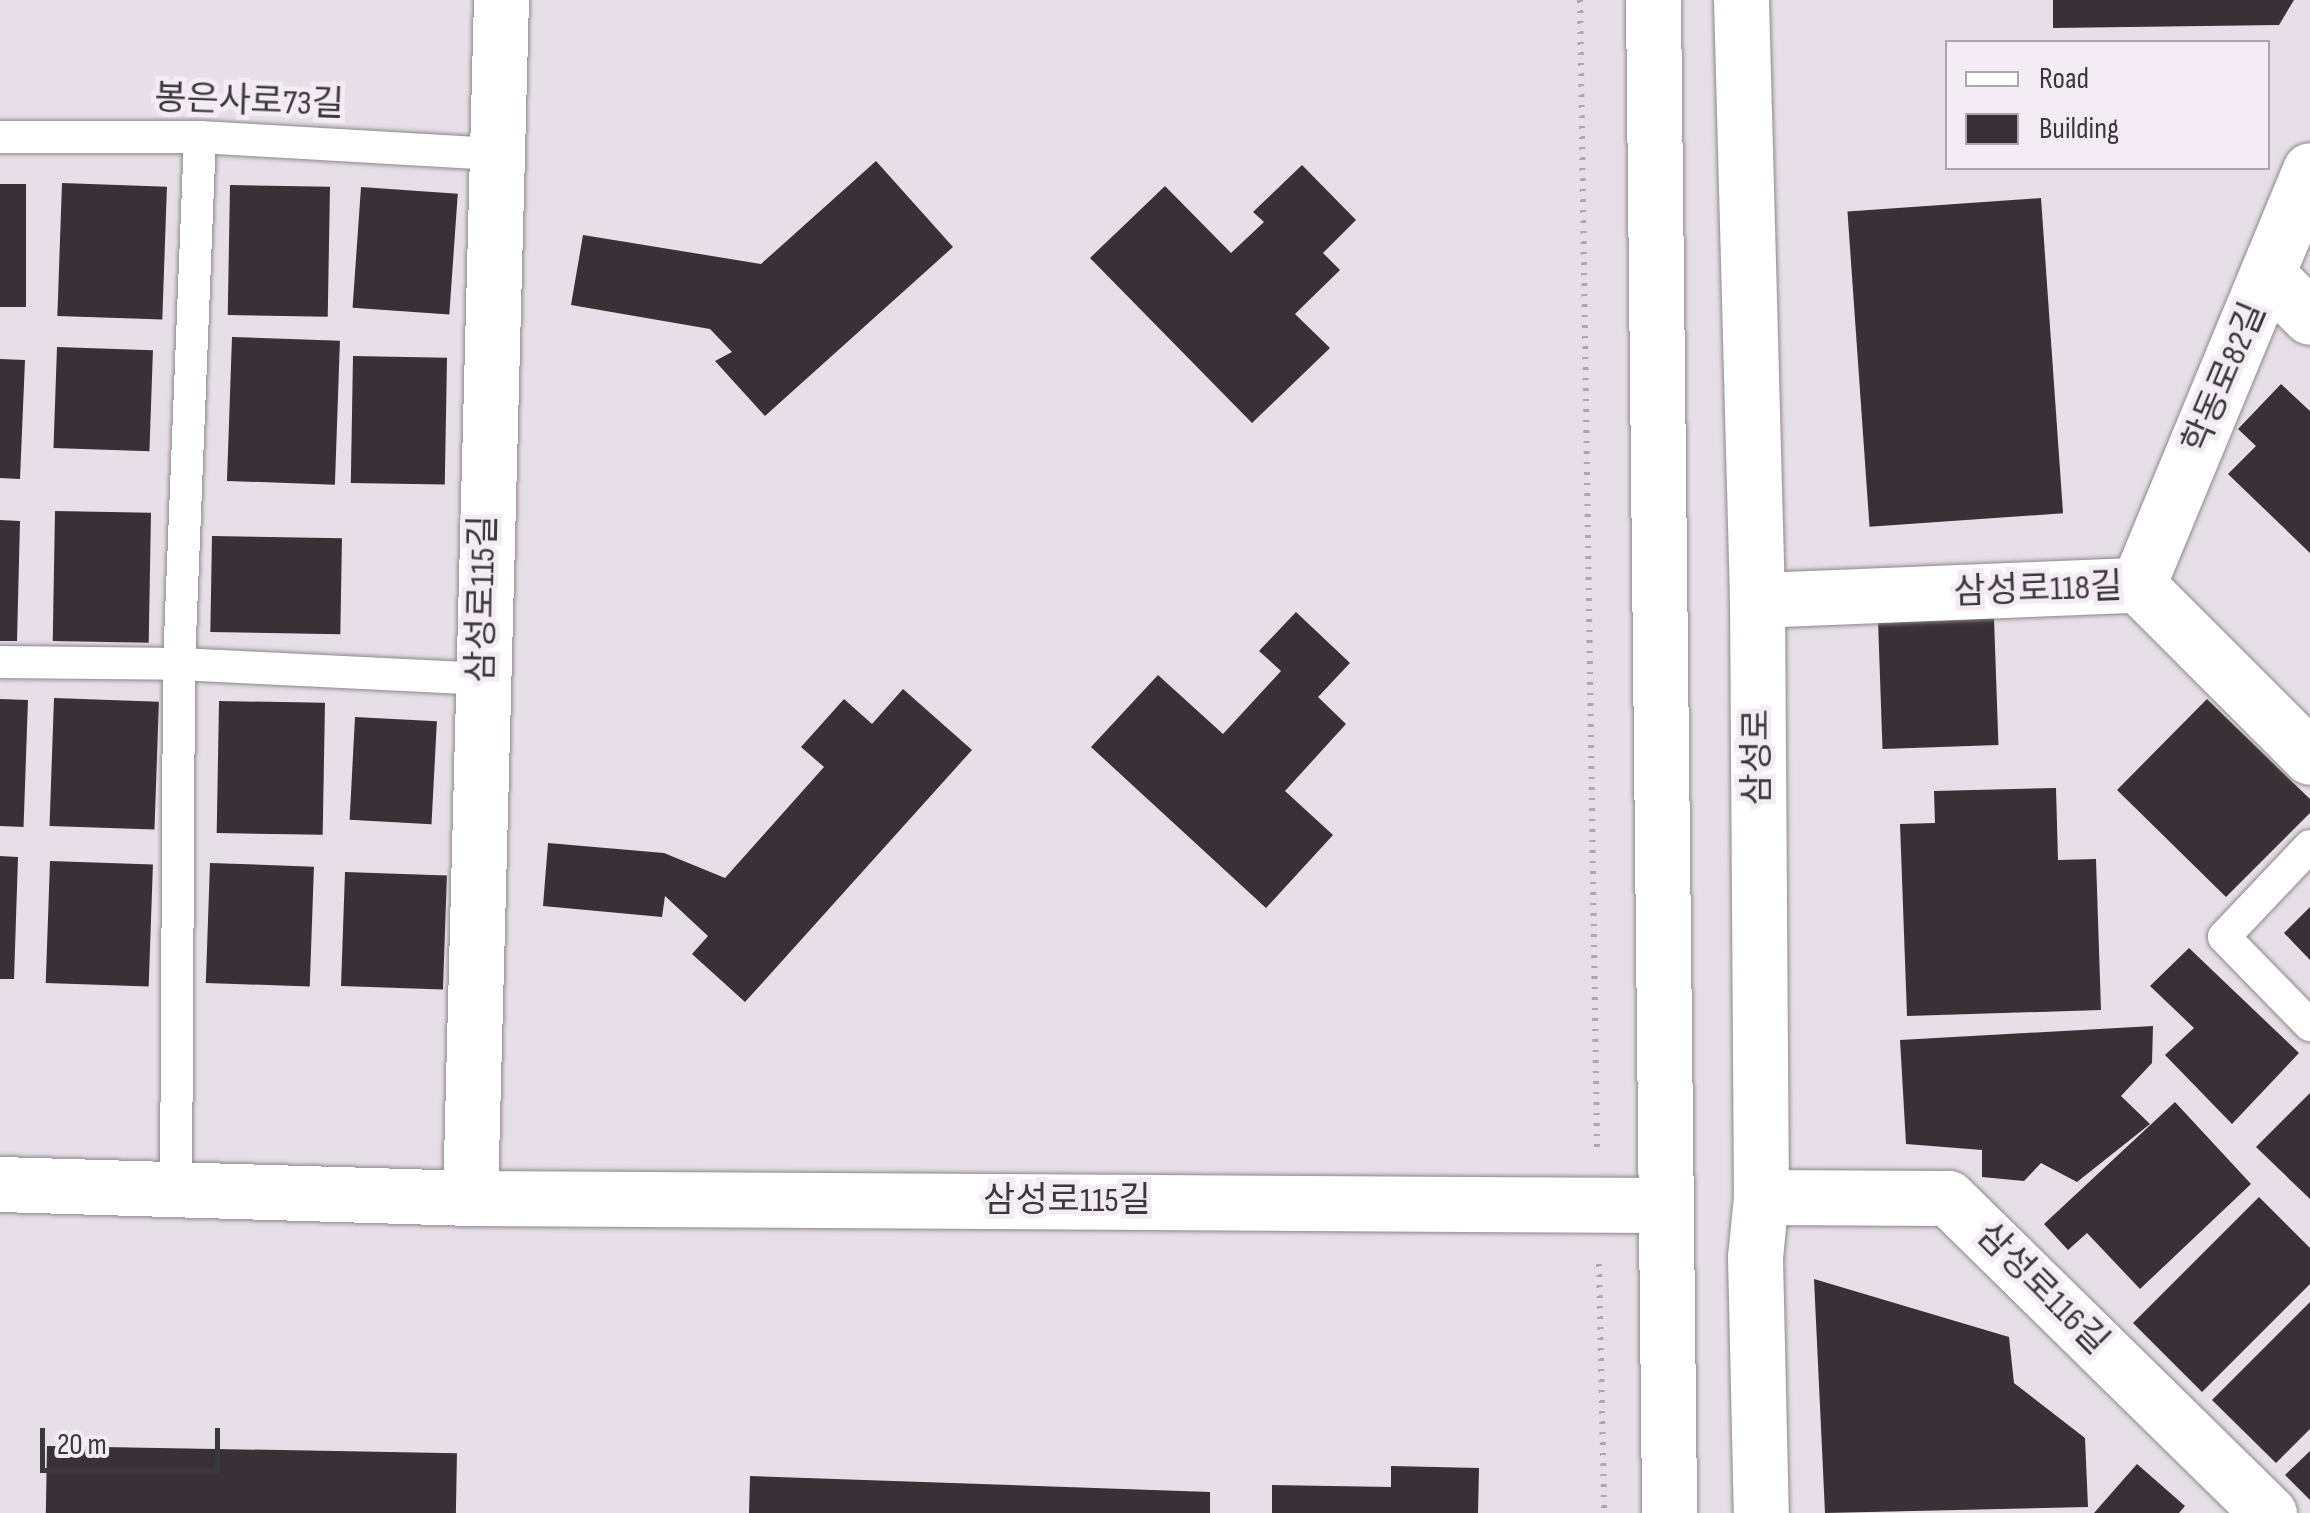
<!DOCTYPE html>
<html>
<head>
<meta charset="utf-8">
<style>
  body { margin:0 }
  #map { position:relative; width:2310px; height:1513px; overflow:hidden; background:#e7dfe7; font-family:"Sofia Sans Condensed","Noto Sans KR",sans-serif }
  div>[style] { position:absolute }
  .building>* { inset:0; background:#3a3136; transform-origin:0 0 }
  .path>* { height:6px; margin-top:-3px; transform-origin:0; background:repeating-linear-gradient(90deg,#ada6ad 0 2.5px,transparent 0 10.5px) }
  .roads { filter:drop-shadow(0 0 2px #8e878e) drop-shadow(0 0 2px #8e878e) }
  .service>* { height:32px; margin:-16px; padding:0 16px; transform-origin:16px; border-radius:16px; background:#fff }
  .minor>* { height:55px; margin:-27.5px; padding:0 27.5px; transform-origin:27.5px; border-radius:27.5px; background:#fff }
  .secondary>* { height:55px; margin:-27.5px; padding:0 27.5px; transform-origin:27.5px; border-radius:27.5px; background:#fff }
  span { translate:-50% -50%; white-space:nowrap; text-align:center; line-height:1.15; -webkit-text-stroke:10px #f4ecf5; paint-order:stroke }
  .street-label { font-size:35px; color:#3b383b }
  .legend { position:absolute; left:1945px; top:40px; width:325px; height:130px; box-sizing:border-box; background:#f4ecf5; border:2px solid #aaa4ab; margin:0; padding:12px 18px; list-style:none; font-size:30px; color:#3b383b }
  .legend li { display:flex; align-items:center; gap:20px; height:50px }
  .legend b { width:50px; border:2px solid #aaa4ab }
  .scale { position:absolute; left:40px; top:1428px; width:180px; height:45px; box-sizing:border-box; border:5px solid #3b383b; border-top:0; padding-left:12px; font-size:30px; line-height:35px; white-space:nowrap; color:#3b383b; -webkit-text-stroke:8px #f4ecf5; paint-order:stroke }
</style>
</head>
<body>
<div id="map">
  <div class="building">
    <i style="clip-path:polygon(2053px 0,2294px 0,2279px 25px,2053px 28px)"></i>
    <i style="clip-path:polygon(876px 161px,953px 247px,765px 416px,715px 361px,732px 352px,710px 329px,571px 305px,583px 235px,761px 264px)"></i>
    <i style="clip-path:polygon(1302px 165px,1356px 220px,1323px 253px,1340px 270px,1295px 314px,1330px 348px,1252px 423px,1090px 258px,1165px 186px,1231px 253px,1264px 222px,1253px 212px)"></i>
    <i style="left:62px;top:183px;width:105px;height:133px;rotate:2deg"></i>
    <i style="left:0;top:184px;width:26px;height:123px"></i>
    <i style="left:230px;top:185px;width:100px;height:130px;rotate:1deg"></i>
    <i style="left:361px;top:187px;width:97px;height:121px;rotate:4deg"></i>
    <i style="left:2041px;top:198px;width:316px;height:194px;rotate:86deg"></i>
    <i style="left:232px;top:337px;width:108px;height:144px;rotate:2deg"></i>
    <i style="left:57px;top:347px;width:96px;height:101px;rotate:2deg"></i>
    <i style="left:353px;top:356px;width:94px;height:127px;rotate:1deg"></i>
    <i style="clip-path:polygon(0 359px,25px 360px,20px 479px,0 478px)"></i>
    <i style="clip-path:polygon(2281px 384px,2310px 411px,2310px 553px,2228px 474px,2256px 446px,2238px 429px)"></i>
    <i style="left:55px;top:511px;width:96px;height:130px;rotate:1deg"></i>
    <i style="clip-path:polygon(0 520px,20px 521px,17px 641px,0 641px)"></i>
    <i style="left:212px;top:536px;width:130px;height:96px;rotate:1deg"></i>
    <i style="clip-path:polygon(1296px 612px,1350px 663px,1318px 697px,1346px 724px,1285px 791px,1333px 835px,1266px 908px,1091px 747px,1158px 675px,1223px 734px,1281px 671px,1259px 651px)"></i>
    <i style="left:1994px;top:618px;width:127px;height:116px;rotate:88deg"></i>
    <i style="clip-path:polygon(903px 689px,972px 750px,745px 1002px,692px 954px,708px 936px,665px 896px,662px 917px,543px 906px,548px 843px,664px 853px,725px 878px,824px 767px,801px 747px,844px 699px,872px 724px)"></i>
    <i style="left:54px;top:698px;width:105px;height:128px;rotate:2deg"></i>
    <i style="left:0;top:699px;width:28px;height:127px;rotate:2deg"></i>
    <i style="clip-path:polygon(2207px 699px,2310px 799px,2310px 813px,2226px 897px,2117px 790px)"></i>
    <i style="left:219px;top:701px;width:106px;height:132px;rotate:1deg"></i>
    <i style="left:355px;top:717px;width:82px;height:103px;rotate:3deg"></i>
    <i style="clip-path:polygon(2056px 788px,2058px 860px,2096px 859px,2101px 1010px,1907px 1016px,1900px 824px,1935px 823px,1934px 791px)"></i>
    <i style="clip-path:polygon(0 856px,18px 857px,14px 979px,0 979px)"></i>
    <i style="left:50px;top:861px;width:103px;height:122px;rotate:2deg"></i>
    <i style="left:210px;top:863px;width:104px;height:120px;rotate:2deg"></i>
    <i style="left:345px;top:872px;width:102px;height:114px;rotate:2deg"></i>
    <i style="clip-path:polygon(2310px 907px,2310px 960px,2284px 933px)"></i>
    <i style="clip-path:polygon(2189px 948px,2299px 1053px,2232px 1124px,2165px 1055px,2194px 1028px,2150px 986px)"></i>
    <i style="clip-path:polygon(2153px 1026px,2152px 1063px,2121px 1096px,2150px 1124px,2077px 1182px,2041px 1163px,2024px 1181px,1982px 1177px,1982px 1150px,1906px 1144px,1900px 1040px)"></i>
    <i style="clip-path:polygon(2310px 1093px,2310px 1199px,2256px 1147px)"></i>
    <i style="clip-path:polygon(2175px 1102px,2251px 1184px,2140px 1289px,2087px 1233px,2068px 1250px,2044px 1224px)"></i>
    <i style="clip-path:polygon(2259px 1197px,2310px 1248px,2310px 1284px,2202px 1392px,2133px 1323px)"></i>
    <i style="clip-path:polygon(1814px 1279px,2009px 1337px,2014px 1383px,2085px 1438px,2088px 1507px,1825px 1513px)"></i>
    <i style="clip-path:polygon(2310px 1302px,2310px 1429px,2276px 1463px,2212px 1400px)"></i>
    <i style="left:47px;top:1446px;width:410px;height:67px;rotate:1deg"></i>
    <i style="clip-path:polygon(2310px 1451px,2310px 1500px,2285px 1475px)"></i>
    <i style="clip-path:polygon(2137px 1464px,2185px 1506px,2179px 1513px,2094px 1513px)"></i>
    <i style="clip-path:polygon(1391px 1466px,1479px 1468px,1478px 1513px,1272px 1513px,1272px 1485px,1391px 1487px)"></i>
    <i style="clip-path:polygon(750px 1476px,1210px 1492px,1210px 1513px,749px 1513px)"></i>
  </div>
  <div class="path">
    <i style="left:1580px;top:0;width:1147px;rotate:89.15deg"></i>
    <i style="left:1599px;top:1264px;width:249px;rotate:88.8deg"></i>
  </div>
  <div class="roads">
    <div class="service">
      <i style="left:0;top:137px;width:200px"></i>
      <i style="left:200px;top:137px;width:295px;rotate:3.3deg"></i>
      <i style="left:0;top:662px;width:179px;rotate:0.6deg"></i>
      <i style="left:179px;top:664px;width:302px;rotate:2.8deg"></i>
      <i style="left:2310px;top:846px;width:125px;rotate:133.4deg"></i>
      <i style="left:2224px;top:937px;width:123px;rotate:45.7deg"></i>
      <i style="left:176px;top:1191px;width:527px;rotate:-89.67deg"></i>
      <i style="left:179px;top:664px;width:527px;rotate:-87.72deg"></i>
    </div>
    <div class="minor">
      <i style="left:2268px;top:275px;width:59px;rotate:45deg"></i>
      <i style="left:2138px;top:585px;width:449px;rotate:-67.5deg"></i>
      <i style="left:1757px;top:600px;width:381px;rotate:-2.3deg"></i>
      <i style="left:2138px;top:585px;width:243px;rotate:45deg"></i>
      <i style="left:0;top:1184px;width:470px;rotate:1.7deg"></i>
      <i style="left:470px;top:1198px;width:1193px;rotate:0.34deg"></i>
      <i style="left:1761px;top:1197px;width:187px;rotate:0.3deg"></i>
      <i style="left:1948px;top:1198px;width:450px;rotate:44.5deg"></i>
      <i style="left:470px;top:1198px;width:1198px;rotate:-88.52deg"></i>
    </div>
    <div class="secondary">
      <i style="left:1653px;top:0;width:1513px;rotate:89.39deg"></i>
      <i style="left:1741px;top:0;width:600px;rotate:88.47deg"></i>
      <i style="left:1757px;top:600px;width:597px;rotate:89.62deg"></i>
      <i style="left:1761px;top:1197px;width:60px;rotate:95.7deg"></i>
      <i style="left:1755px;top:1257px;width:256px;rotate:88.7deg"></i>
    </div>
  </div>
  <div class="street-label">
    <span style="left:249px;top:102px;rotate:2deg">봉은사로73길</span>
    <span style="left:2225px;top:378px;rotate:-67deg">학동로82길</span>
    <span style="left:2038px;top:590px;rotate:-2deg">삼성로118길</span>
    <span style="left:483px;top:599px;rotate:-89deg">삼성로115길</span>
    <span style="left:1758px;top:757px;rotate:-90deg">삼성로</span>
    <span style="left:1067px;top:1201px">삼성로115길</span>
    <span style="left:2042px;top:1289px;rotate:45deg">삼성로116길</span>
  </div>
  <ul class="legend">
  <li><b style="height:12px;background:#fff"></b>Road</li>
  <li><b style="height:28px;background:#3a3136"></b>Building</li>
  </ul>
  <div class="scale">20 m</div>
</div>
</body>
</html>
